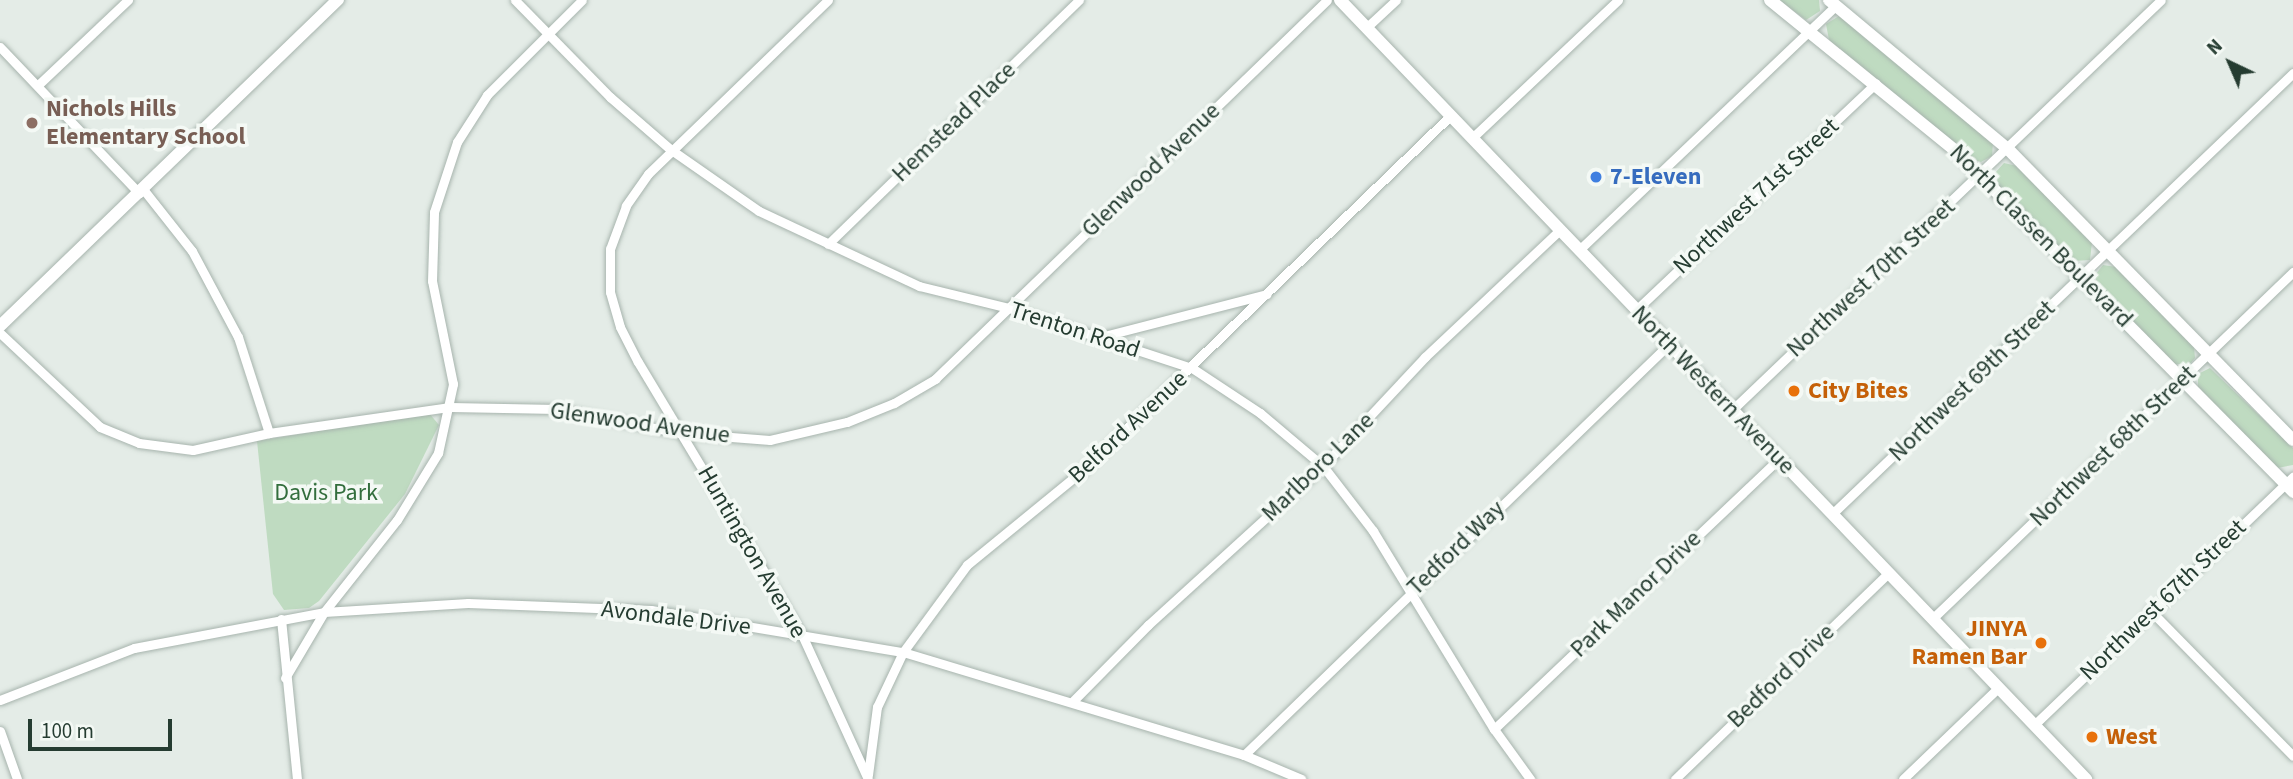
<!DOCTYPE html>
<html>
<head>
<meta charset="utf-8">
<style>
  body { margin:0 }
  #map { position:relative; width:2293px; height:779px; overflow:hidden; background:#e4ece7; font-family:"Source Sans 3",sans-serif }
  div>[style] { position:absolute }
  .green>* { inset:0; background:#bfdbc1 }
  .roads { filter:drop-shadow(0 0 2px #a7b4ad) drop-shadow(0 0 2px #a7b4ad) }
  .street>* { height:9px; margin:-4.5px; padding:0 4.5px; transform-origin:4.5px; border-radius:4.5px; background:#fff }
  .secondary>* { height:12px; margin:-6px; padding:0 6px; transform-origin:6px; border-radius:6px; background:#fff }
  .dots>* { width:19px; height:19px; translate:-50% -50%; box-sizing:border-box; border:4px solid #f4f9f5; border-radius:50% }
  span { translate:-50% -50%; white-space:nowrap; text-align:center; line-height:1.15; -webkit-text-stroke:7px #f4f9f5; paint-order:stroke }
  .education-label { font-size:24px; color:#785e54; font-weight:700 }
  .left { translate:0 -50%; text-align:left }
  .street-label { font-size:24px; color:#253c31 }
  .shop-label { font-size:24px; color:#366cbe; font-weight:700 }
  .food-label { font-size:24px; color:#c56008; font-weight:700 }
  .right { translate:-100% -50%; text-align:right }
  .park-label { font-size:24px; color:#336e3d }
  .north { position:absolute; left:2195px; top:28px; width:70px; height:70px; -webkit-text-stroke:5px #f4f9f5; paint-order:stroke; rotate:316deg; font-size:19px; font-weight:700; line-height:28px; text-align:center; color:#253c31 }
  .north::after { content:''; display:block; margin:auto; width:24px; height:32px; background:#253c31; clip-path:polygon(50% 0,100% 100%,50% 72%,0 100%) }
  .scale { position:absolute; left:28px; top:719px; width:144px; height:32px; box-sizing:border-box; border:4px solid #253c31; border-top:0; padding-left:9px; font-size:21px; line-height:24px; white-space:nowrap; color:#253c31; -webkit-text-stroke:5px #f4f9f5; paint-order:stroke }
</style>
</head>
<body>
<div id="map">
  <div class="green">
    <i style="clip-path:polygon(1779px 0,1819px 0,1820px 11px,1806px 20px)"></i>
    <i style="clip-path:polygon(1839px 16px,1993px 142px,1992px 156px,1981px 162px,1972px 159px,1829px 40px,1826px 24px)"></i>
    <i style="clip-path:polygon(2004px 163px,2017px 166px,2092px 242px,2090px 260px,2073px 261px,1997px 184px,1995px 173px)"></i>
    <i style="clip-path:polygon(2103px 265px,2116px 267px,2194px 347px,2195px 358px,2190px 364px,2174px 364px,2098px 287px,2095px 275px)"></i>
    <i style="clip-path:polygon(2210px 368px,2293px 448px,2293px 465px,2277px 468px,2198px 389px,2198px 374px)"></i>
    <i style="clip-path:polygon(429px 413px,439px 425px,405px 494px,319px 601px,309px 608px,284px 610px,273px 594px,257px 441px)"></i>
  </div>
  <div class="roads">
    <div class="street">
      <i style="left:515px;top:0;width:136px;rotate:45.6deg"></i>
      <i style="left:610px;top:97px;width:79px;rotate:40.9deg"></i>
      <i style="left:670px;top:149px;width:108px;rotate:34.9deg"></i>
      <i style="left:759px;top:211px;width:177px;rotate:25.1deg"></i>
      <i style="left:919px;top:286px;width:93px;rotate:13.7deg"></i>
      <i style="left:1009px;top:308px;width:193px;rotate:18.2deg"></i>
      <i style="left:1192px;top:368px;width:82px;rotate:33.5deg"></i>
      <i style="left:1260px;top:413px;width:82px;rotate:40.1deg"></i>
      <i style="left:1323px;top:466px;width:82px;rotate:52.4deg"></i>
      <i style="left:1373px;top:531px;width:232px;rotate:58.6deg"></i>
      <i style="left:1494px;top:729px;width:62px;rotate:54.2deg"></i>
      <i style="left:828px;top:0;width:250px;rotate:136deg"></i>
      <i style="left:648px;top:174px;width:39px;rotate:125deg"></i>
      <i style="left:626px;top:206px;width:46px;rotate:110.4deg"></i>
      <i style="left:610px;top:249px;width:43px;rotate:90deg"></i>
      <i style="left:610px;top:292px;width:36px;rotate:74deg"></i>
      <i style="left:620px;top:327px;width:39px;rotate:63deg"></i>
      <i style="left:638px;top:362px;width:318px;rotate:59deg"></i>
      <i style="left:802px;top:635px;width:158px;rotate:65.4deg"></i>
      <i style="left:1366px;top:28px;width:41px;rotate:-43deg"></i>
      <i style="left:0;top:47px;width:202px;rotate:46.4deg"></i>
      <i style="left:38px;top:85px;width:124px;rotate:-43.4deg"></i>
      <i style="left:1472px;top:138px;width:201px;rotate:-43.4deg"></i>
      <i style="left:143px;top:189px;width:79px;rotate:51.7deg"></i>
      <i style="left:192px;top:251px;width:98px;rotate:61.9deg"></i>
      <i style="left:238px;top:337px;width:101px;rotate:72.1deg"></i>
      <i style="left:828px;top:244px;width:350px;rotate:-44.2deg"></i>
      <i style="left:1579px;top:250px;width:355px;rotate:-43.6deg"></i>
      <i style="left:1636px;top:310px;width:330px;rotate:-43.4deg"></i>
      <i style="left:0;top:333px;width:137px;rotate:43.2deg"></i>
      <i style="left:100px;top:427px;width:42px;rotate:22.3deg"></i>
      <i style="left:139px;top:443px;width:54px;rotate:7.4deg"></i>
      <i style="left:193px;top:450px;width:78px;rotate:-12.6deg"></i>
      <i style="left:269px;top:433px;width:183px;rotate:-8.2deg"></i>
      <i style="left:450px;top:407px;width:107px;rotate:1.1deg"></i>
      <i style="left:557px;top:409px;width:125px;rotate:11deg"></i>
      <i style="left:680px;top:433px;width:90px;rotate:4.4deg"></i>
      <i style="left:770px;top:440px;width:79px;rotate:-13.2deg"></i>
      <i style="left:847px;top:422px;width:51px;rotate:-22deg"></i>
      <i style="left:894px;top:403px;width:48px;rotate:-30.3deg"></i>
      <i style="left:935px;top:379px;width:545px;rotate:-44.03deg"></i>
      <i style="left:1100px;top:337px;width:172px;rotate:-14.4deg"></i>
      <i style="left:1732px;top:410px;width:593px;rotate:-43.7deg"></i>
      <i style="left:1832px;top:514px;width:638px;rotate:-43.73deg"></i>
      <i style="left:2150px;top:610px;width:204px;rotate:45.6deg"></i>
      <i style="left:281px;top:619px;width:161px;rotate:84.3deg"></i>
      <i style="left:1932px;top:619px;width:501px;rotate:-43.87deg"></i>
      <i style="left:285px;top:678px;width:77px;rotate:-59.4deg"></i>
      <i style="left:324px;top:612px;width:117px;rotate:-51.6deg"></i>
      <i style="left:397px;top:520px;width:79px;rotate:-58.5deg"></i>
      <i style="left:438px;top:453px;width:71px;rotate:-77.7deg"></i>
      <i style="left:453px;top:384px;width:105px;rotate:-101.5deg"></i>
      <i style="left:432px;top:281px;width:69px;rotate:-88.3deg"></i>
      <i style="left:434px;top:212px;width:74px;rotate:-71.8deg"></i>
      <i style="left:457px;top:142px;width:56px;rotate:-57.4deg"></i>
      <i style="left:487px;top:95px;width:134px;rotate:-45deg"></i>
      <i style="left:0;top:700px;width:144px;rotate:-21.2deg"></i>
      <i style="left:134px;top:648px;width:193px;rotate:-10.7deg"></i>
      <i style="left:324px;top:612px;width:144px;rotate:-3.6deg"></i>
      <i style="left:468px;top:603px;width:183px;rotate:2.2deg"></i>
      <i style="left:651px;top:610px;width:255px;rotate:9.5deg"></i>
      <i style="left:903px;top:652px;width:356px;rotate:16.8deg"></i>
      <i style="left:1244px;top:755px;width:62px;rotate:22.8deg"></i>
      <i style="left:1073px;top:701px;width:107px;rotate:-45.4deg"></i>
      <i style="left:1148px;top:625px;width:236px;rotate:-42.3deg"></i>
      <i style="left:1323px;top:466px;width:149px;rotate:-46.9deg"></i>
      <i style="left:1425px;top:357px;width:185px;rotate:-43.3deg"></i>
      <i style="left:2034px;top:725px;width:359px;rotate:-43.8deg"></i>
      <i style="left:1494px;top:729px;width:393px;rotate:-43.5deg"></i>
      <i style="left:0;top:731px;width:51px;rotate:70.5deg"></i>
      <i style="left:1244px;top:755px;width:591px;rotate:-44.04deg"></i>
      <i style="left:868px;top:775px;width:69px;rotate:-82.5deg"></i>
      <i style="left:877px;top:707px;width:61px;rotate:-64.7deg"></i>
      <i style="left:903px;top:652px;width:108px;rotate:-53.7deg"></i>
      <i style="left:967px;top:565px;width:149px;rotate:-39.3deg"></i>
      <i style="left:1082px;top:471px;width:511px;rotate:-43.97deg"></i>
      <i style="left:1675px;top:779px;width:296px;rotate:-44deg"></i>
      <i style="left:1903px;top:779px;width:133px;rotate:-43.8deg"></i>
    </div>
    <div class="secondary">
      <i style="left:1340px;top:0;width:1079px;rotate:46.24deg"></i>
      <i style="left:1770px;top:0;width:242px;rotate:39.1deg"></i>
      <i style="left:1958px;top:153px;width:477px;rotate:45.3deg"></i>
      <i style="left:1829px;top:0;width:233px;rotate:39.8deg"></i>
      <i style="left:2008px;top:149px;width:407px;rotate:45.6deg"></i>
      <i style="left:0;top:326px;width:470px;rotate:-44deg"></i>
    </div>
  </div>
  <div class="dots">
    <i style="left:32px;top:123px;background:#8d6e63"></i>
    <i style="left:1596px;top:177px;background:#3f7fe0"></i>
    <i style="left:1794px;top:391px;background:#e8710a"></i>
    <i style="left:2041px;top:643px;background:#e8710a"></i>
    <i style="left:2092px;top:737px;background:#e8710a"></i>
  </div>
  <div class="education-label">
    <span class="left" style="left:46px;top:123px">Nichols Hills<br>Elementary School</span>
  </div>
  <div class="street-label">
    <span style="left:954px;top:122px;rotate:-44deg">Hemstead Place</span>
    <span style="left:1151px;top:170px;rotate:-44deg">Glenwood Avenue</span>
    <span style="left:1756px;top:196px;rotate:-43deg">Northwest 71st Street</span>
    <span style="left:2041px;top:236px;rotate:45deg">North Classen Boulevard</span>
    <span style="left:1871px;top:278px;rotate:-43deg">Northwest 70th Street</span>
    <span style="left:1075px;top:330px;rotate:18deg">Trenton Road</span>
    <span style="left:1972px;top:381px;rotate:-44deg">Northwest 69th Street</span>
    <span style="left:1713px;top:390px;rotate:46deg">North Western Avenue</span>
    <span style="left:640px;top:423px;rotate:8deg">Glenwood Avenue</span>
    <span style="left:1128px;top:427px;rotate:-43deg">Belford Avenue</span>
    <span style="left:2113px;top:446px;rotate:-44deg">Northwest 68th Street</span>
    <span style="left:1318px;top:467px;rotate:-44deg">Marlboro Lane</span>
    <span style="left:1456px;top:548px;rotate:-44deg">Tedford Way</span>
    <span style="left:752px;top:552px;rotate:60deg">Huntington Avenue</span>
    <span style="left:1636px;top:594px;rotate:-44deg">Park Manor Drive</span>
    <span style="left:2163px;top:600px;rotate:-44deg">Northwest 67th Street</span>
    <span style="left:676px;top:618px;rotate:7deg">Avondale Drive</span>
    <span style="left:1781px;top:676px;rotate:-44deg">Bedford Drive</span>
  </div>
  <div class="shop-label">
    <span class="left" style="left:1610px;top:177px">7-Eleven</span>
  </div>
  <div class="food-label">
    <span class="left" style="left:1808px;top:391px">City Bites</span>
    <span class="right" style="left:2027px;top:643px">JINYA<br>Ramen Bar</span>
    <span class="left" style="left:2106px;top:737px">West</span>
  </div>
  <div class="park-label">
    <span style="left:326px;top:493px">Davis Park</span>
  </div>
  <div class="north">N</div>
  <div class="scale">100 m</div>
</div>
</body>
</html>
